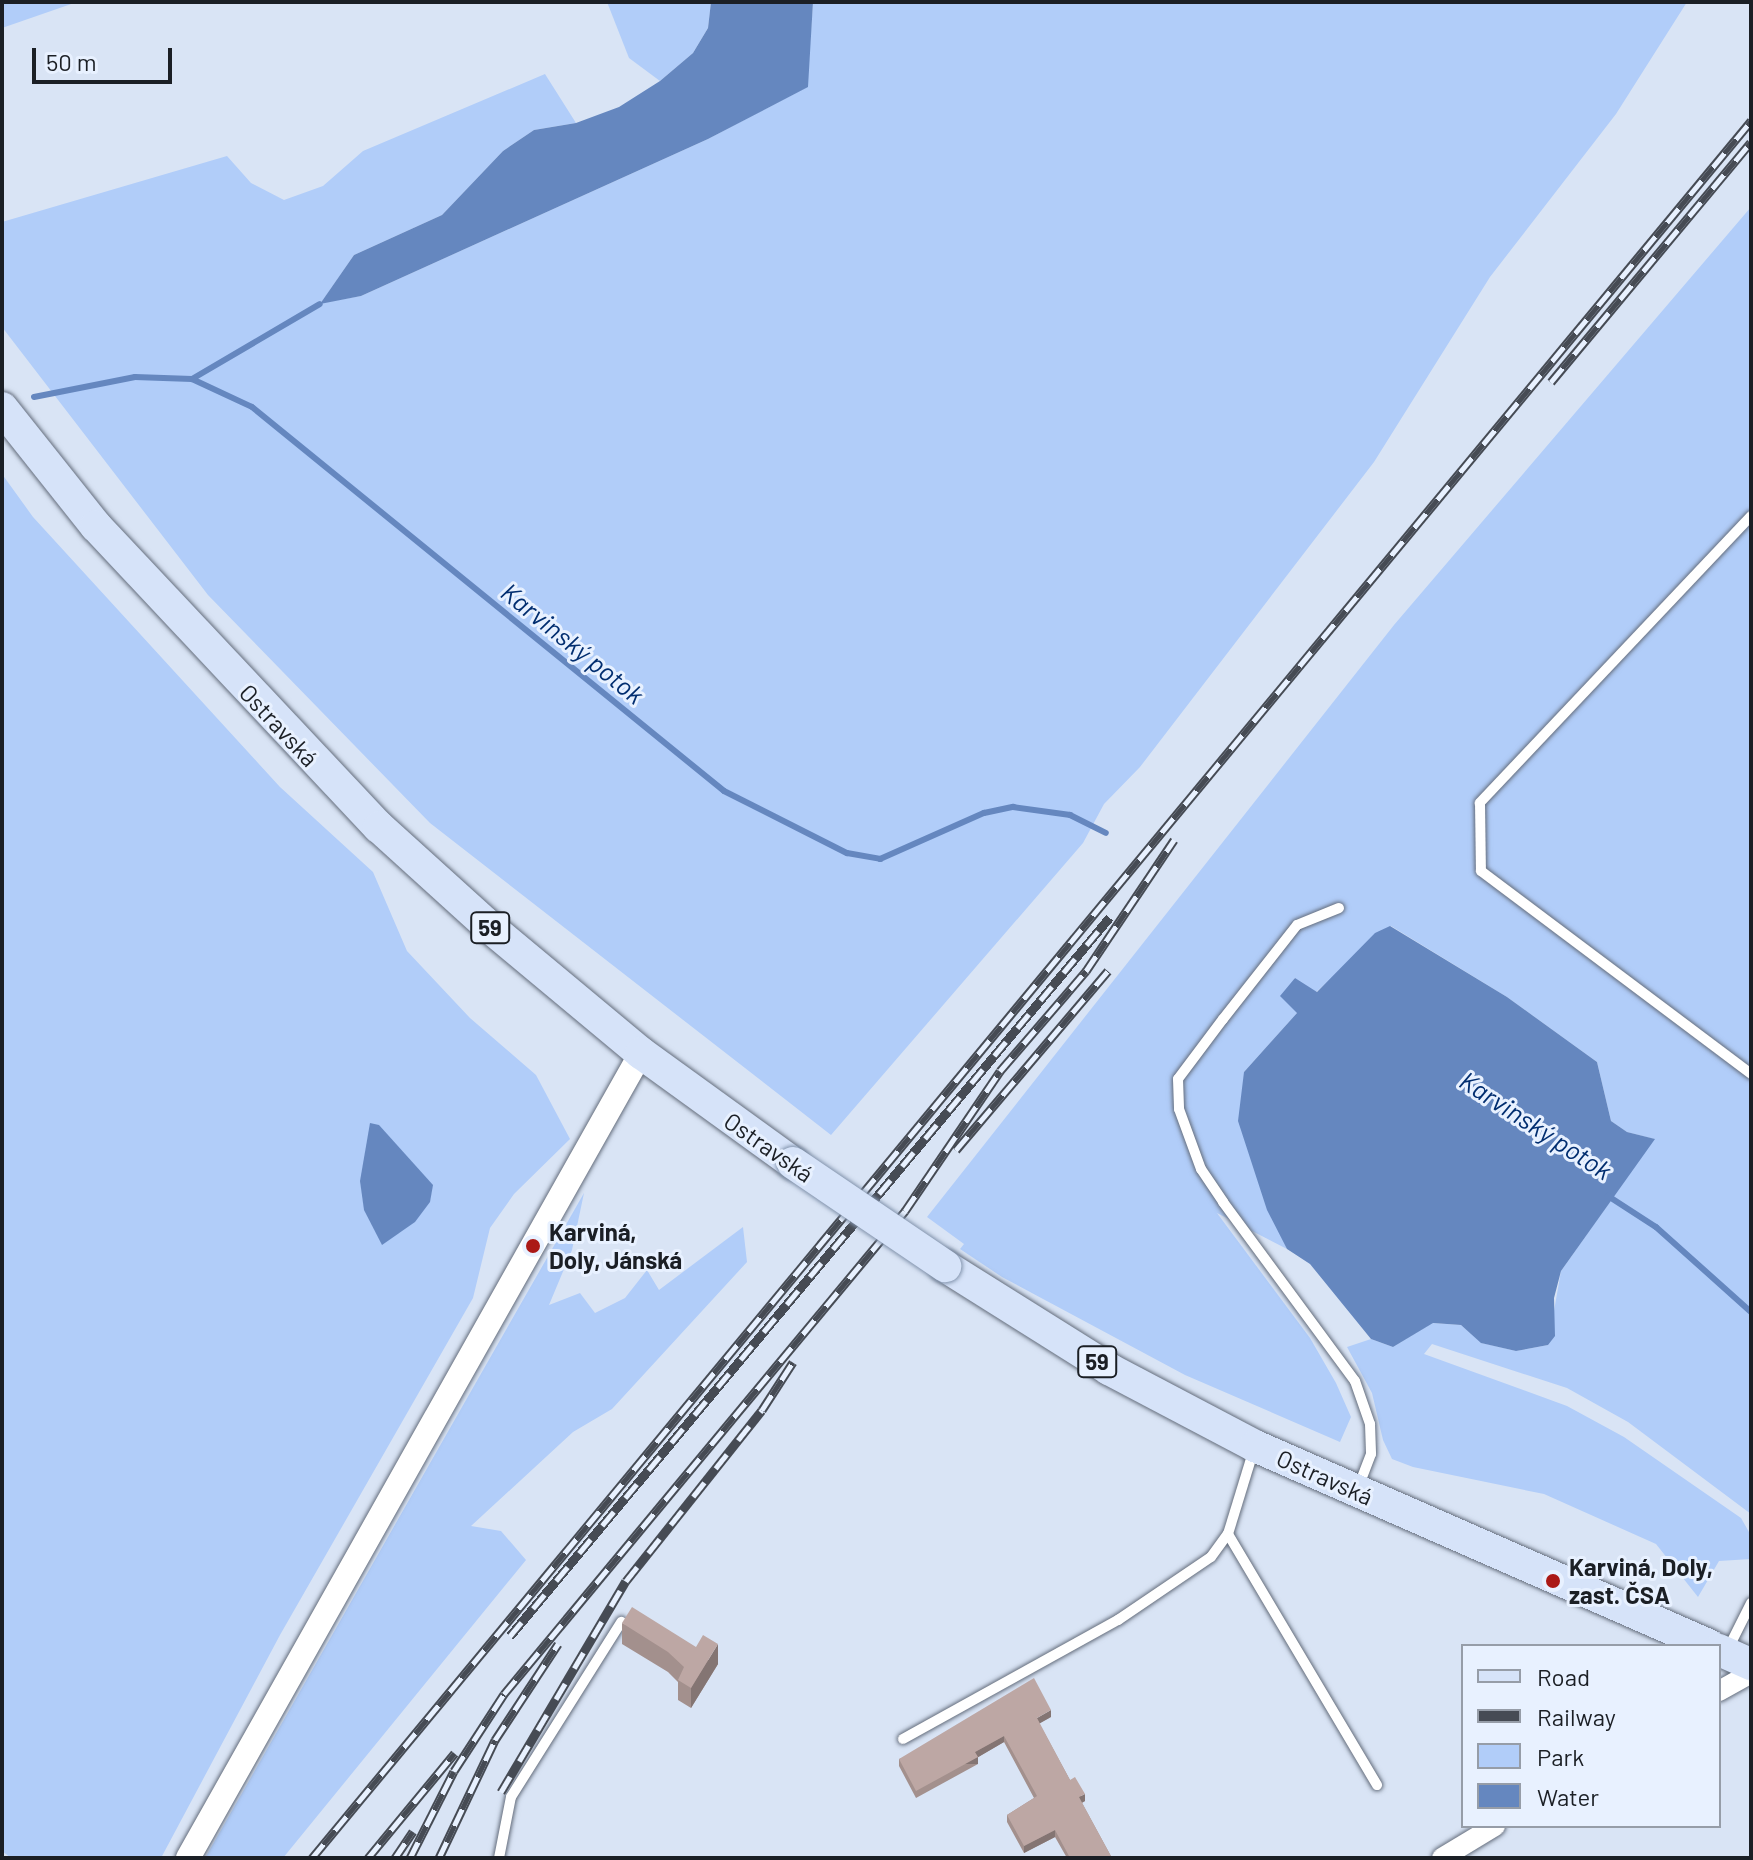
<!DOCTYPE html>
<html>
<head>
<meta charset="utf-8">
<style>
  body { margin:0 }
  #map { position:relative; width:1753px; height:1860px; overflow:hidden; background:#d9e4f5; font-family:Barlow,sans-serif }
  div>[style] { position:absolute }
  .green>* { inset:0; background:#b1cdf9 }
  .water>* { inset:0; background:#6587bf }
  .stream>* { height:6px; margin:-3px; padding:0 3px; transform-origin:3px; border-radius:3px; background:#6587bf }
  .roads { filter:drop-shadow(0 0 2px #646d7c) drop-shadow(0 0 2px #646d7c) }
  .service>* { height:10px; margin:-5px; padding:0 5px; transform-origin:5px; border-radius:5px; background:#fff }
  .minor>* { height:20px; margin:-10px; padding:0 10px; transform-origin:10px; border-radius:10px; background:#fff }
  .tertiary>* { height:24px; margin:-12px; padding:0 12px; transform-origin:12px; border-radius:12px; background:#fff }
  .primary>* { height:32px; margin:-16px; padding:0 16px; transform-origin:16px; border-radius:16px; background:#d6e3f9 }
  .rail>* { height:9px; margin-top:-4.5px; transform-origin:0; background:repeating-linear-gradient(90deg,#e8f1ff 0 18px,#464b54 0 36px); box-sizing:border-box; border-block:2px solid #464b54 }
  .bridges { filter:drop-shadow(0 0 2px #8293ac) drop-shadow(0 0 2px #8293ac) }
  .primary-bridge>* { height:32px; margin:-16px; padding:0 16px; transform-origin:16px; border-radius:16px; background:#d6e3f9 }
  .wall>* { inset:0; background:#a3908d }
  .shaded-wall>* { inset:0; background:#847573; transform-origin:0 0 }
  .building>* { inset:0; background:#bda7a4 }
  .dots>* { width:22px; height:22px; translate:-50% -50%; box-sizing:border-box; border:4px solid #e8f1ff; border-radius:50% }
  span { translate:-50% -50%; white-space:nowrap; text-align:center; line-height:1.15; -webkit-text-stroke:6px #e8f1ff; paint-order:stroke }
  .shield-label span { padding:2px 6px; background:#e8f1ff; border:2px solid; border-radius:6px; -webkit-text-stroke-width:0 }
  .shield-label { font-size:22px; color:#1b1f25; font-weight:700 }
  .street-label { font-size:24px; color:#1b1f25 }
  .poi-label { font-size:24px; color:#1b1f25; font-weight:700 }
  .left { translate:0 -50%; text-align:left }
  .water-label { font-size:26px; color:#022e70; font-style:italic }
  .frame { position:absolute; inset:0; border:4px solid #1b1f25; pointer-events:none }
  .legend { position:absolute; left:1461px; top:1644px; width:260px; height:184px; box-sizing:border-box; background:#e8f1ff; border:2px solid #969da8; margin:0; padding:10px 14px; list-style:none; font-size:24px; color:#1b1f25 }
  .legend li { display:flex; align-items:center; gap:16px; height:40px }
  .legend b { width:40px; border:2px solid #969da8 }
  .scale { position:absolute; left:32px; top:48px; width:140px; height:36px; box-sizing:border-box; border:4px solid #1b1f25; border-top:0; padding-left:10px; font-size:24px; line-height:28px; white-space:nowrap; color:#1b1f25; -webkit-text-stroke:6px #e8f1ff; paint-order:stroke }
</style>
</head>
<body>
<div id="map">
  <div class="green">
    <i style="clip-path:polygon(2px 2px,77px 2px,2px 28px)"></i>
    <i style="clip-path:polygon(607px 2px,711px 2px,708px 28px,693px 53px,660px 81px,629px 58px)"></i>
    <i style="clip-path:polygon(813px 2px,1687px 2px,1616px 114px,1490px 277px,1374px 462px,1140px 767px,1104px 804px,1083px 843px,831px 1135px,430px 823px,208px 595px,2px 327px,2px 222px,227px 156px,251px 183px,284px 200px,323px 186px,363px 151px,545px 74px,576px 123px,534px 130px,503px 151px,442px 215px,354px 255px,321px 303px,361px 296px,708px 139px,807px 87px)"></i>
    <i style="clip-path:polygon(1751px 207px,1751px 1514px,1628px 1422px,1567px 1388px,1432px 1344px,1424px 1354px,1567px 1406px,1624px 1437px,1741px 1518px,1749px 1532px,1751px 1559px,1719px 1561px,1698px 1597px,1656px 1544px,1544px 1494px,1413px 1467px,1392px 1459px,1383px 1440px,1372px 1393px,1347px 1347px,1371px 1339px,1393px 1347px,1432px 1323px,1461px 1325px,1482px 1343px,1516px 1351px,1548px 1345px,1561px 1271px,1654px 1139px,1627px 1132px,1611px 1121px,1597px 1062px,1507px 997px,1391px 926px,1316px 992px,1294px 978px,1297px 1013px,1244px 1072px,1255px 1172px,1287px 1249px,1217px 1213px,1310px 1338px,1336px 1383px,1351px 1417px,1340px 1442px,1185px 1375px,1002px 1277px,960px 1249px,964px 1244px,927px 1217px,1394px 625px)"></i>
    <i style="clip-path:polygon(2px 474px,33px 517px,280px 787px,373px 872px,407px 951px,470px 1018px,536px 1075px,570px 1139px,514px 1194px,490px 1228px,473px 1298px,280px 1635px,161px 1858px,11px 1858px,2px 1851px)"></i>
    <i style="clip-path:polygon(584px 1193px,572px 1250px,549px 1305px,580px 1293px,595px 1313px,625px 1298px,647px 1270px,659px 1290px,743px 1227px,747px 1262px,612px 1409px,573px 1432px,471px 1526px,501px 1531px,526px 1560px,283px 1858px,205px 1858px)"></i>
  </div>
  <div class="water">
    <i style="clip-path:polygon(711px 2px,813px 2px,808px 87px,708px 139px,361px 296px,320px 304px,354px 255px,442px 215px,503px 151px,534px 130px,576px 123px,619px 107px,660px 81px,693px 53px,708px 28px)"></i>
    <i style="clip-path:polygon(1390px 926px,1507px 997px,1597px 1062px,1611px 1121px,1627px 1132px,1655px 1139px,1561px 1271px,1554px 1298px,1555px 1336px,1548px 1345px,1516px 1351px,1481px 1343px,1461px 1325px,1433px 1323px,1393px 1347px,1371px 1339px,1310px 1264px,1287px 1249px,1267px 1210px,1238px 1121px,1244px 1072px,1297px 1013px,1280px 996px,1295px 978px,1317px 992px,1375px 933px)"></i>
    <i style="clip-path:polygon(370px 1123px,379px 1125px,433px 1185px,430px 1202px,415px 1222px,382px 1245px,364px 1210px,360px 1181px)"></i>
  </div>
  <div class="stream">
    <i style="left:192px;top:379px;width:148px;rotate:-30.4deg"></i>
    <i style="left:34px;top:397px;width:103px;rotate:-11.2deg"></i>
    <i style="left:135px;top:377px;width:57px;rotate:2deg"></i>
    <i style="left:192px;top:379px;width:66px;rotate:25deg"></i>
    <i style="left:252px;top:407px;width:608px;rotate:39.13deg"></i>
    <i style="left:724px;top:791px;width:138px;rotate:26.8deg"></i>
    <i style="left:847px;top:853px;width:34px;rotate:10deg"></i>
    <i style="left:880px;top:859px;width:114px;rotate:-23.9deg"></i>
    <i style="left:984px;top:813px;width:30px;rotate:-12deg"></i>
    <i style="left:1013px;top:807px;width:58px;rotate:8deg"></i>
    <i style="left:1070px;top:815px;width:40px;rotate:26.6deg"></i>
    <i style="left:1608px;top:1196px;width:57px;rotate:32.9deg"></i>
    <i style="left:1656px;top:1227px;width:127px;rotate:41.8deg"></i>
  </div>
  <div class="roads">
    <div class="service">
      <i style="left:1751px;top:516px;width:395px;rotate:133.4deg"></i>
      <i style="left:1480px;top:803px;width:68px;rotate:89.2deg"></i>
      <i style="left:1481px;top:871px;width:338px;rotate:36.9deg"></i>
      <i style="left:1339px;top:908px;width:45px;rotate:158deg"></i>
      <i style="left:1297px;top:925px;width:120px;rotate:128.2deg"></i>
      <i style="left:1223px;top:1019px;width:75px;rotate:126.9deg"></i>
      <i style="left:1178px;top:1079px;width:30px;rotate:88deg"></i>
      <i style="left:1179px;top:1109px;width:64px;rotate:69.9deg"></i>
      <i style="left:1201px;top:1169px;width:40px;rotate:56deg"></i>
      <i style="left:1223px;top:1202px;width:222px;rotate:53.6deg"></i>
      <i style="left:1355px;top:1381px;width:46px;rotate:70.8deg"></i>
      <i style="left:1370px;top:1424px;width:30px;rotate:88deg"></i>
      <i style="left:1371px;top:1454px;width:36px;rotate:111deg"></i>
      <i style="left:1228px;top:1534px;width:292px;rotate:59.3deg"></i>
      <i style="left:1727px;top:1651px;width:54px;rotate:-63.4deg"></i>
      <i style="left:903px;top:1739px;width:246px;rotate:-29deg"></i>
      <i style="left:1118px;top:1620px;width:112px;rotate:-34.1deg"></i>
      <i style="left:1211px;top:1557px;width:29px;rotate:-54deg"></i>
      <i style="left:1228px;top:1534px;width:86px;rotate:-73deg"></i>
      <i style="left:499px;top:1858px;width:62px;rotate:-78.9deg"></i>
      <i style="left:511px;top:1797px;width:207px;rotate:-57.8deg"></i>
    </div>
    <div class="minor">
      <i style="left:1719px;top:1691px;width:37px;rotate:-29deg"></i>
      <i style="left:1442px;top:1858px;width:62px;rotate:-31.1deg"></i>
    </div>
    <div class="tertiary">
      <i style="left:188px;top:1858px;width:924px;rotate:-60.63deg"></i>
    </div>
    <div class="primary">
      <i style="left:2px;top:408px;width:151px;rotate:51.5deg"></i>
      <i style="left:96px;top:526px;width:413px;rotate:46.8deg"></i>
      <i style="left:379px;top:827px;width:144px;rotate:42.2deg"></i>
      <i style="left:486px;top:924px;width:202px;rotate:39.8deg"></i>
      <i style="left:641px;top:1053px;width:188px;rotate:35.9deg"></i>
      <i style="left:945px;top:1266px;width:194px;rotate:32.1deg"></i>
      <i style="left:1109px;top:1369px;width:165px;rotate:27.8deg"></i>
      <i style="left:1255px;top:1446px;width:497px;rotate:23.7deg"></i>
      <i style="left:1719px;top:1650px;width:35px;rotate:24deg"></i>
    </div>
  </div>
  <div class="rail">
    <i style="left:1551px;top:382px;width:312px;rotate:-50.2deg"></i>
    <i style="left:956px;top:1150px;width:235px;rotate:-49.7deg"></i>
    <i style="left:510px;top:1636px;width:936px;rotate:-50.16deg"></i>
    <i style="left:501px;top:1792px;width:245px;rotate:-59.4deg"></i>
    <i style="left:626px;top:1581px;width:218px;rotate:-51.5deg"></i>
    <i style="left:762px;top:1410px;width:57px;rotate:-57.1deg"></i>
    <i style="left:312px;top:1858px;width:2256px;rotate:-50.36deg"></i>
    <i style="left:368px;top:1858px;width:136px;rotate:-50.4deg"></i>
    <i style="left:395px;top:1858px;width:32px;rotate:-56deg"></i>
    <i style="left:410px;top:1858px;width:97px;rotate:-63.2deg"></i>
    <i style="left:454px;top:1771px;width:92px;rotate:-57deg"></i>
    <i style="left:504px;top:1694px;width:628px;rotate:-50.3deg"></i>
    <i style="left:905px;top:1211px;width:169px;rotate:-55.8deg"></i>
    <i style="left:1000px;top:1071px;width:132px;rotate:-49.3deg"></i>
    <i style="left:1086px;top:971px;width:158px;rotate:-56.1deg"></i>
    <i style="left:439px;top:1858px;width:131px;rotate:-64.6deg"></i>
    <i style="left:495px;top:1740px;width:115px;rotate:-56.7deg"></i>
  </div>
  <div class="bridges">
    <div class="primary-bridge">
      <i style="left:793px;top:1163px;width:184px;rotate:34.1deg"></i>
    </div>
  </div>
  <div class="wall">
    <i style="clip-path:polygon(622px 1623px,718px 1664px,691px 1708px,678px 1700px,678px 1682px,668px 1672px,622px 1644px)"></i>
    <i style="clip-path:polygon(1051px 1717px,1039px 1723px,1070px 1780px,1085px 1801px,1082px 1803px,1112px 1858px,1067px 1858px,1055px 1837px,1024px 1853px,1007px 1822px,1007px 1815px,1034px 1798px,1004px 1742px,978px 1757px,978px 1764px,916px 1798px,899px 1766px,899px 1759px)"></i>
  </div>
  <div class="shaded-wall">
    <i style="clip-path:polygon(718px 1644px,718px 1664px,691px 1708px,691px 1688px)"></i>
    <i style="clip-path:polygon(1051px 1710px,1051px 1717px,1037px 1725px,1037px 1718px)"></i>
    <i style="clip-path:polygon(1004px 1736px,1004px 1742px,975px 1759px,975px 1752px)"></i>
    <i style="left:978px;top:1757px;width:7px;height:71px;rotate:90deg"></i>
    <i style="clip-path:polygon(1085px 1794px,1085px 1801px,1079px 1804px,1079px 1797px)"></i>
    <i style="clip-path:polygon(1055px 1830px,1055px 1837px,1024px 1853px,1024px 1846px)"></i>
  </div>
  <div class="building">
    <i style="clip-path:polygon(632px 1607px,696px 1647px,703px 1635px,718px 1644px,691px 1688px,678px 1680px,684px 1667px,668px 1652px,622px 1623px)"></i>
    <i style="clip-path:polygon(1034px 1678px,1051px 1710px,1037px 1718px,1070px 1780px,1075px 1777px,1085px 1794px,1079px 1797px,1112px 1858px,1070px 1858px,1055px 1830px,1024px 1846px,1007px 1815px,1037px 1796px,1004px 1736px,975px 1752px,978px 1757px,916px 1791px,899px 1759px)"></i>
  </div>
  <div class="dots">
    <i style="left:533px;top:1246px;background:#ab1916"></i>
    <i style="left:1553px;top:1581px;background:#ab1916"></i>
  </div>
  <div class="shield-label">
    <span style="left:490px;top:928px">59</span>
    <span style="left:1097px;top:1362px">59</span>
  </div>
  <div class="street-label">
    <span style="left:279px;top:725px;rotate:47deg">Ostravská</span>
    <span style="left:769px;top:1147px;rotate:35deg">Ostravská</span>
    <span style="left:1325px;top:1477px;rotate:24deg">Ostravská</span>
  </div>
  <div class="poi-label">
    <span class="left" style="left:549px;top:1246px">Karviná,<br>Doly, Jánská</span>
    <span class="left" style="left:1569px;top:1581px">Karviná, Doly,<br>zast. ČSA</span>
  </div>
  <div class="water-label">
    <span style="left:573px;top:643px;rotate:39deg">Karvinský potok</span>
    <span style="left:1536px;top:1125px;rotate:33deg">Karvinský potok</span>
  </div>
  <div class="frame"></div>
  <ul class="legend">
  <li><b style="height:10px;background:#d6e3f9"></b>Road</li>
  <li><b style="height:10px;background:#464b54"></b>Railway</li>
  <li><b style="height:22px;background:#b1cdf9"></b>Park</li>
  <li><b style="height:22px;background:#6587bf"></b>Water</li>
  </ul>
  <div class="scale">50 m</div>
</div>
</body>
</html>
